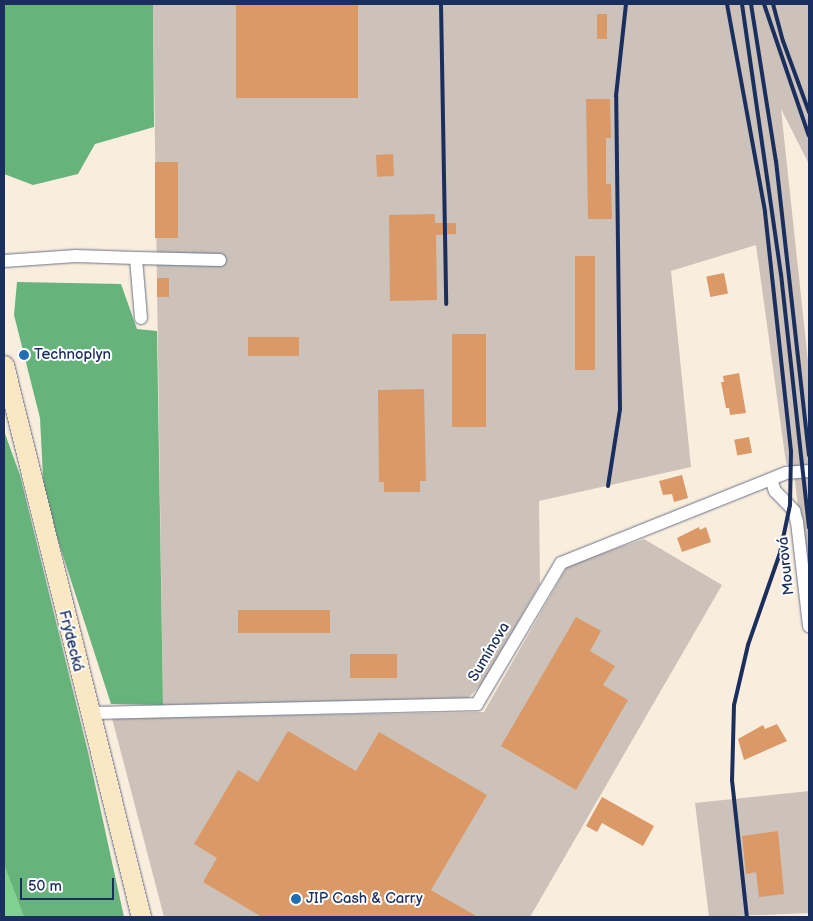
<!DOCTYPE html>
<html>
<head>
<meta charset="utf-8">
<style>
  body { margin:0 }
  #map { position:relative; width:813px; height:921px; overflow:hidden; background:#f9eddd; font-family:"Balsamiq Sans",sans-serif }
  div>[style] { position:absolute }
  .industrial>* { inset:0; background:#ccc2b9 }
  .green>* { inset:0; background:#7fd192 }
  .forest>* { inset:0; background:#67b37c }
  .building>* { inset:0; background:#db9967; transform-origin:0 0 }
  .roads { filter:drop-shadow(0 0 1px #69728a) drop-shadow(0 0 1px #69728a) }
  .street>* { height:12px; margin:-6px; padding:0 6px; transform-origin:6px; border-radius:6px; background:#fff }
  .secondary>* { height:19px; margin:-9.5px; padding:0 9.5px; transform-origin:9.5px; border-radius:9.5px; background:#fae7c3 }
  .rail>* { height:4px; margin:-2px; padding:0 2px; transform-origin:2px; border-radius:2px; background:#1b2f5e }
  .dots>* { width:14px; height:14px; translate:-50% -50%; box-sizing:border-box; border:2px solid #fff; border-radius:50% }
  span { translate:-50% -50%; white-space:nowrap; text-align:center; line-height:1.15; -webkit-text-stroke:4px #fff; paint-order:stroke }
  .poi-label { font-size:15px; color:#1b2f5e }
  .left { translate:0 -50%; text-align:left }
  .street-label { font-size:15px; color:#1b2f5e }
  .frame { position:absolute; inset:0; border:5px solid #1b2f5e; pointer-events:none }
  .scale { position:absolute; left:20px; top:878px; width:94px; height:22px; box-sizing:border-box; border:2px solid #1b2f5e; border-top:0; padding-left:6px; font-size:15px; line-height:18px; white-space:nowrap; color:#1b2f5e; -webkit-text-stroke:4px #fff; paint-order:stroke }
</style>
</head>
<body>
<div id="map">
  <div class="industrial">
    <i style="clip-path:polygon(153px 4px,809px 4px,809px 164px,781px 109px,809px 371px,809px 604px,794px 472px,786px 463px,756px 245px,671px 271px,691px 467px,539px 501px,540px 584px,482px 684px,468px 698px,163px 705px)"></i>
    <i style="clip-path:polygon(644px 539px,722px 585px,530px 917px,164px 917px,112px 718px,484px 712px,568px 565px)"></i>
    <i style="clip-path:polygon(809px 791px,809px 913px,709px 917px,695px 803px)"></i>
  </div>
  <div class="green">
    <i style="clip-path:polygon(4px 865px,24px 917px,4px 917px)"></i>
  </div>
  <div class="forest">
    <i style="clip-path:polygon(4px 4px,153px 4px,154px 127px,95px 144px,78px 174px,33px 185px,4px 174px)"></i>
    <i style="clip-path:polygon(17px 282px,121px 284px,137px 329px,157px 331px,163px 705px,111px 704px,44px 497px,40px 418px,14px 315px)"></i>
    <i style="clip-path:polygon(4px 431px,20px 475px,88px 752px,124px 917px,24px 917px,4px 865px)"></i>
  </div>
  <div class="building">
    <i style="left:236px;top:4px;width:122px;height:94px"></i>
    <i style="left:597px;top:14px;width:10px;height:25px"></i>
    <i style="clip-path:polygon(586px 99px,610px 99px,611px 138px,606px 138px,606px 184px,611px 184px,612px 219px,588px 219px)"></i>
    <i style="left:393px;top:154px;width:22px;height:17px;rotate:87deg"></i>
    <i style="left:155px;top:162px;width:23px;height:76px"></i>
    <i style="clip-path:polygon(435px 214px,435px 223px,456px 223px,456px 234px,436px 235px,437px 300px,390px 301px,389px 215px)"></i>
    <i style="left:575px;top:256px;width:20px;height:114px"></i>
    <i style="left:724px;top:273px;width:21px;height:18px;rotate:79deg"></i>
    <i style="left:169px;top:278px;width:19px;height:12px;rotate:90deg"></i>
    <i style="left:452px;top:334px;width:34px;height:93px"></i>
    <i style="left:248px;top:337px;width:51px;height:19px"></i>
    <i style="clip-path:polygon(739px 373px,746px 413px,730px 415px,729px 408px,726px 408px,721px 382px,724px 382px,723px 376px)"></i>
    <i style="clip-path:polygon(424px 389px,426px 481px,420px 481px,420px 492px,384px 492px,384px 482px,379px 482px,378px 390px)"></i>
    <i style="left:749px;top:437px;width:16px;height:15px;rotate:79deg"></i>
    <i style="clip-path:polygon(682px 475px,688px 498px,674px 502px,672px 494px,663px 495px,659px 481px)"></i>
    <i style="clip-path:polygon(699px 527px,700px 530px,706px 527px,711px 542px,682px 552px,677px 538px)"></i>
    <i style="left:330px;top:610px;width:23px;height:92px;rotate:90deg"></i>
    <i style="clip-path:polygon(576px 617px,601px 631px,590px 651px,615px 666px,603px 685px,628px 700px,576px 790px,501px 746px)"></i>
    <i style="left:350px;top:654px;width:47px;height:24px"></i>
    <i style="clip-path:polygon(777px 724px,787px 741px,744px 760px,738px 739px,763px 725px,765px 729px)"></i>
    <i style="clip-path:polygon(288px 731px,356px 771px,379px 732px,487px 795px,431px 890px,478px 917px,262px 917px,203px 882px,217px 858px,194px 844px,238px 770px,258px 782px)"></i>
    <i style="clip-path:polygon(602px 797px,654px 826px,643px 846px,602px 823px,597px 832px,586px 826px)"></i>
    <i style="clip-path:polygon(778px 831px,784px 894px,759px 897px,756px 872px,746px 874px,742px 836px)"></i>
  </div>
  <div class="roads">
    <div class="street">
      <i style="left:4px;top:261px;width:72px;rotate:-4deg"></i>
      <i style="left:76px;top:256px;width:60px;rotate:1.9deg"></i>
      <i style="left:141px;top:318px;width:60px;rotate:-94.8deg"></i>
      <i style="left:136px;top:258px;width:84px;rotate:1.4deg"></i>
      <i style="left:772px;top:482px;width:9px;rotate:72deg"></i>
      <i style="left:775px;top:491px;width:28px;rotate:46deg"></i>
      <i style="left:794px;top:511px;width:11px;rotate:75deg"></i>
      <i style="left:797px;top:522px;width:105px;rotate:83.4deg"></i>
      <i style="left:89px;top:713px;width:388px;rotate:-1.3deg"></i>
      <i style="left:477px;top:704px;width:164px;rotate:-59.2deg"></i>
      <i style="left:561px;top:563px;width:242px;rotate:-21.8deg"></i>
      <i style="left:786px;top:473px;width:23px;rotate:-5deg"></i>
    </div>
    <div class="secondary">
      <i style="left:4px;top:365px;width:569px;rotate:76.06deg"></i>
    </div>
  </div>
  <div class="rail">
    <i style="left:441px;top:4px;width:300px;rotate:89deg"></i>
    <i style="left:727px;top:4px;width:211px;rotate:79.6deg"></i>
    <i style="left:765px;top:212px;width:241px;rotate:83.8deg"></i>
    <i style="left:791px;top:452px;width:53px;rotate:91.1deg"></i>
    <i style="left:790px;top:505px;width:49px;rotate:101.8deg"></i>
    <i style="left:780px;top:553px;width:97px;rotate:109.2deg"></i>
    <i style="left:748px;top:645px;width:62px;rotate:103.1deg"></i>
    <i style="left:734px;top:705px;width:75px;rotate:91.5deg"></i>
    <i style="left:732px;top:780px;width:138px;rotate:83.8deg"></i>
    <i style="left:742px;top:4px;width:273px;rotate:81.8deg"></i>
    <i style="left:781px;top:274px;width:255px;rotate:83.7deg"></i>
    <i style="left:751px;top:4px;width:159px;rotate:81deg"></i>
    <i style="left:776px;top:161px;width:296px;rotate:83.6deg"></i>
    <i style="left:764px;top:4px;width:139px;rotate:71.2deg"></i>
    <i style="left:773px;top:4px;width:38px;rotate:75deg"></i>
    <i style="left:783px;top:41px;width:76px;rotate:69.9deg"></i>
    <i style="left:608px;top:486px;width:78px;rotate:-81.1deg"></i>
    <i style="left:620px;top:409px;width:313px;rotate:-90.7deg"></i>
    <i style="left:616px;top:96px;width:93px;rotate:-83.8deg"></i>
  </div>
  <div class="dots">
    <i style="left:24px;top:355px;background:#1f6fb2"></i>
    <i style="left:296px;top:899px;background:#1f6fb2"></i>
  </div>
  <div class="poi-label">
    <span class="left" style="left:34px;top:355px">Technoplyn</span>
    <span class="left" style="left:306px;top:899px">JIP Cash &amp; Carry</span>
  </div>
  <div class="street-label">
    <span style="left:786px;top:566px;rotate:-96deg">Mourová</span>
    <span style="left:71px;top:641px;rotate:76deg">Frýdecká</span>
    <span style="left:489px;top:652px;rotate:-59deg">Sumínova</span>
  </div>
  <div class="frame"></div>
  <div class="scale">50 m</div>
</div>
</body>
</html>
